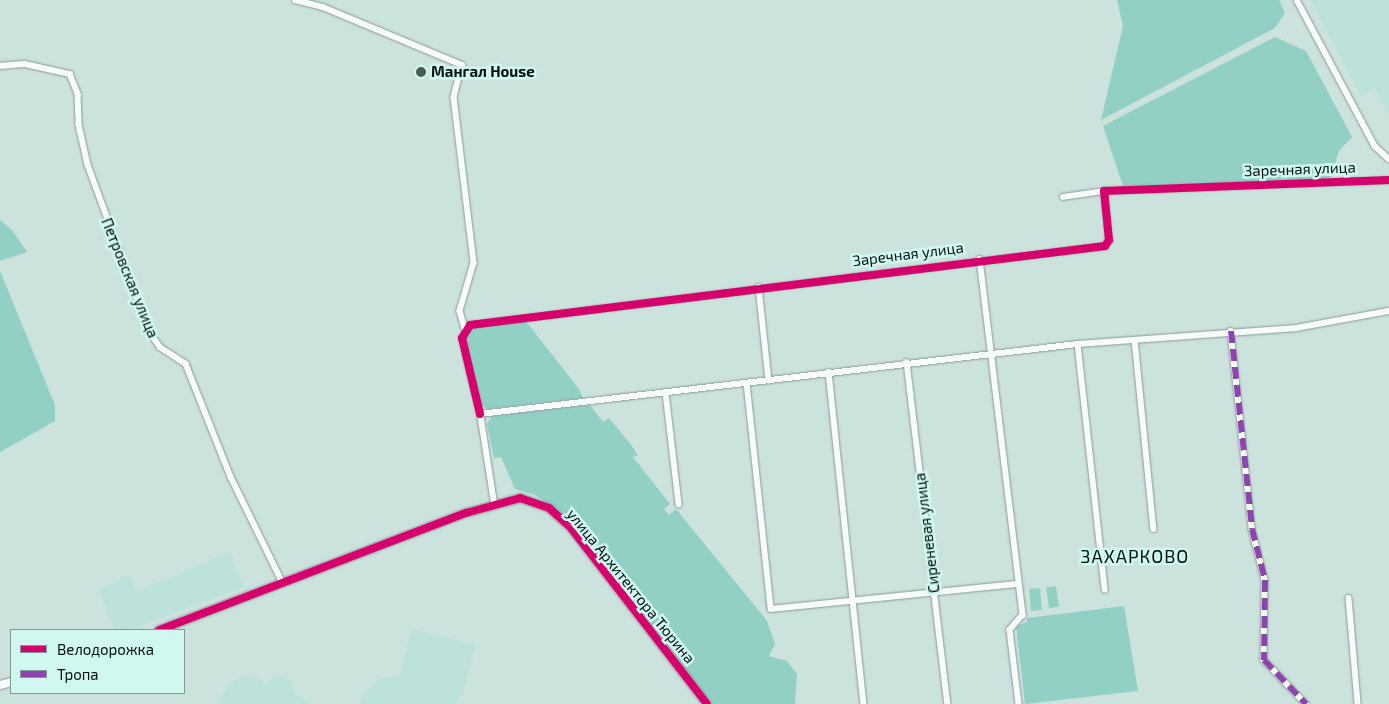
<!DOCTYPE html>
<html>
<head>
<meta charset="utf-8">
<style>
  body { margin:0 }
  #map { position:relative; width:1389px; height:704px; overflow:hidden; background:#cce2dd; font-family:"Exo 2",sans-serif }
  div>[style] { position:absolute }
  .built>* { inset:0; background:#bde2db }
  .green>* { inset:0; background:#92d0c6; transform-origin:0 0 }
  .roads { filter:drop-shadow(0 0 1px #8b9b98) drop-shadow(0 0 1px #8b9b98) }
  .minor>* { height:5.5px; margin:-2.75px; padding:0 2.75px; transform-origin:2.75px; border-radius:2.75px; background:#f7fbfa }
  .tertiary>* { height:8px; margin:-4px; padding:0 4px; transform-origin:4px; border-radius:4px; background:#f7fbfa }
  .quiet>* { height:6px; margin-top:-3px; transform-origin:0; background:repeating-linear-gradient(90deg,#8e44ad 0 12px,transparent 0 18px) }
  .cycleway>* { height:8px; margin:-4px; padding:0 4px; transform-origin:4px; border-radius:4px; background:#d6006c }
  .dots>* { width:14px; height:14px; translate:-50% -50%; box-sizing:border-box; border:2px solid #d0f8f0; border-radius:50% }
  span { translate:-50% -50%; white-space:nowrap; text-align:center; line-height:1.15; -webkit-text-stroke:5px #d0f8f0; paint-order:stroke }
  .poi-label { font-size:15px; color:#03100e; font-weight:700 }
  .left { translate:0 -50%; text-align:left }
  .street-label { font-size:15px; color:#03100e }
  .quarter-label { font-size:18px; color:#03100e; letter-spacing:1px }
  .legend { position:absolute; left:10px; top:629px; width:175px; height:65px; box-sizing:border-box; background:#d0f8f0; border:1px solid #7e9b96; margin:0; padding:6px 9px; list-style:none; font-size:15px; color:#03100e }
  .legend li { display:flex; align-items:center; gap:10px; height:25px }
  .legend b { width:25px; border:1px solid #7e9b96 }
</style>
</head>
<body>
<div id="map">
  <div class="built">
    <i style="clip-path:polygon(1310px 0,1389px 0,1389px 116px,1375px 89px,1361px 96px)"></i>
    <i style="clip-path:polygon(230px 552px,244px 587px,129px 630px,115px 630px,98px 589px,130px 575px,136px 592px)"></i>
    <i style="clip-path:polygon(411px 629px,476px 645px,464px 690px,456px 704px,359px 704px,364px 693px,380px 678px,400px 676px)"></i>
    <i style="clip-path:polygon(248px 674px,268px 685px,273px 677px,281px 675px,292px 681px,295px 695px,312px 704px,218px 704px,228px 685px)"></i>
  </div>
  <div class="green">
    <i style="clip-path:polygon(1117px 0,1279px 0,1285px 13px,1275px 28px,1101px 120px,1123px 26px)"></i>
    <i style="clip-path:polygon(1275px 37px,1306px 51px,1352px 137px,1339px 151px,1330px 179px,1123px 186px,1103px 126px)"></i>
    <i style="clip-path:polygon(0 220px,12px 230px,27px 252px,0 261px)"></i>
    <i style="clip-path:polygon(0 271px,55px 405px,55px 421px,0 452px)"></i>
    <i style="clip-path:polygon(525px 320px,579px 389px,583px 398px,488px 409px,479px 404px,465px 337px,469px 329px)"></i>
    <i style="clip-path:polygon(590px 405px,603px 422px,609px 418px,632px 446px,638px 456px,633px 457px,670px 504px,664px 509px,669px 515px,676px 509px,767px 621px,775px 644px,769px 656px,787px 661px,797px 674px,795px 704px,712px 704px,568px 518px,535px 495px,515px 489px,501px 457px,494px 458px,487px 424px,492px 416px)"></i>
    <i style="left:1056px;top:586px;width:21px;height:10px;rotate:82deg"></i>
    <i style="left:1040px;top:588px;width:22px;height:11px;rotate:85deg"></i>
    <i style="clip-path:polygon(1124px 606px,1138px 691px,1025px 704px,1016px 626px,1027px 622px,1027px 618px)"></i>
  </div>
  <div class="roads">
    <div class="minor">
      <i style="left:295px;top:0;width:29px;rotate:14deg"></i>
      <i style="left:323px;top:7px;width:151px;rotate:22.6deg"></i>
      <i style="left:462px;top:65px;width:33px;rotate:104deg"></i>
      <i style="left:454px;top:97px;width:167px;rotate:83.1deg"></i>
      <i style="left:474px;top:263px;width:50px;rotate:106.3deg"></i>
      <i style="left:460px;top:311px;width:18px;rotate:74deg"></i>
      <i style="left:1297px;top:0;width:166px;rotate:61.9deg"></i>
      <i style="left:1375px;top:146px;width:19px;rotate:43deg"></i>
      <i style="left:0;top:66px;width:25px;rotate:-5deg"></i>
      <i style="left:25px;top:64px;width:46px;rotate:12.5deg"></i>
      <i style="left:70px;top:74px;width:22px;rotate:68deg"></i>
      <i style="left:78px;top:94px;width:31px;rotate:88deg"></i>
      <i style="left:79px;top:125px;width:41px;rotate:77.3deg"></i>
      <i style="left:88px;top:165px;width:177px;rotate:69.8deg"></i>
      <i style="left:149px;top:331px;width:19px;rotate:55deg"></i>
      <i style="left:160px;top:347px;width:31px;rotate:33deg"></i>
      <i style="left:186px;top:364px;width:122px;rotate:68.3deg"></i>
      <i style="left:231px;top:477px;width:118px;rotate:63.9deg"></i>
      <i style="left:1063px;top:197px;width:41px;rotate:-8.3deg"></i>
      <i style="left:980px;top:259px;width:359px;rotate:83.1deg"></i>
      <i style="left:1023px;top:615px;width:20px;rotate:131deg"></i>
      <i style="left:1010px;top:630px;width:75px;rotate:83.1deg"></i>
      <i style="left:759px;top:287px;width:94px;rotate:83.9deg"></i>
      <i style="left:1231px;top:331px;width:199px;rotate:83.9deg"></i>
      <i style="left:1252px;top:529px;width:53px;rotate:75.7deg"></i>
      <i style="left:1265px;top:580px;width:80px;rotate:90.7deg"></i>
      <i style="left:1264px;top:660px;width:61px;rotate:46.3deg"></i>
      <i style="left:1135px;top:340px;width:190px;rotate:84.3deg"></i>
      <i style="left:1078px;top:344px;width:247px;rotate:83.7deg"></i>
      <i style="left:907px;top:362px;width:344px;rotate:83.2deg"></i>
      <i style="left:829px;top:372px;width:334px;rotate:84deg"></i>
      <i style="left:747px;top:383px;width:227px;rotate:83.9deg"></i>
      <i style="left:771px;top:609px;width:246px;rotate:-5.8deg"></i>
      <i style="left:666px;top:393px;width:112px;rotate:83.3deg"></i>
      <i style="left:480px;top:414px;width:78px;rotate:-103.3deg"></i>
      <i style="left:462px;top:338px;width:15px;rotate:-58deg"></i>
      <i style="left:470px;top:325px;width:640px;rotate:-7.09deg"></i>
      <i style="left:1105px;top:246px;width:7px;rotate:-56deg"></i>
      <i style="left:1109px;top:240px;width:49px;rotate:-95.8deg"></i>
      <i style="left:1104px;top:191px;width:285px;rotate:-2.2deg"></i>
      <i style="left:494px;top:503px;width:90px;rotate:-98.9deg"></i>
      <i style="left:480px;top:414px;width:602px;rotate:-6.68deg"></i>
      <i style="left:1078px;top:344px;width:219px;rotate:-4.2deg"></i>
      <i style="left:1296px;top:328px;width:95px;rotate:-10.4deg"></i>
      <i style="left:1349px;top:598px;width:106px;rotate:85.1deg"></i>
    </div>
    <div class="tertiary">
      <i style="left:159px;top:630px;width:329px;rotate:-20.9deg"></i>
      <i style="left:466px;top:513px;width:56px;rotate:-15.5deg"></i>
      <i style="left:520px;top:498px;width:31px;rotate:19deg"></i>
      <i style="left:549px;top:508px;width:30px;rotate:42deg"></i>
      <i style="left:571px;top:528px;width:222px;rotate:52.3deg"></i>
      <i style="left:0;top:685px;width:11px;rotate:-15deg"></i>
    </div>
  </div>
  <div class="quiet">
    <i style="left:1231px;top:331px;width:199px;rotate:83.9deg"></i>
    <i style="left:1252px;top:529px;width:53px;rotate:75.7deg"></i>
    <i style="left:1265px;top:580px;width:80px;rotate:90.7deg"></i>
    <i style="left:1264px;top:660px;width:61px;rotate:46.3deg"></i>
  </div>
  <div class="cycleway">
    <i style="left:480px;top:414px;width:78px;rotate:-103.3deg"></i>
    <i style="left:462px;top:338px;width:15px;rotate:-58deg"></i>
    <i style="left:470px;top:325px;width:640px;rotate:-7.09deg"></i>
    <i style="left:1105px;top:246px;width:7px;rotate:-56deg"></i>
    <i style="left:1109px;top:240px;width:49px;rotate:-95.8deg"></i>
    <i style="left:1104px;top:191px;width:285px;rotate:-2.2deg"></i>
    <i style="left:159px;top:630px;width:329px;rotate:-20.9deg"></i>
    <i style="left:466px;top:513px;width:56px;rotate:-15.5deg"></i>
    <i style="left:520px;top:498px;width:31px;rotate:19deg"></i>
    <i style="left:549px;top:508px;width:30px;rotate:42deg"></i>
    <i style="left:571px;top:528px;width:222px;rotate:52.3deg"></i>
  </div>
  <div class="dots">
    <i style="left:421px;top:72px;background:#495a56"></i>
  </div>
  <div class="poi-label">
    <span class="left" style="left:431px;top:72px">Мангал House</span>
  </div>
  <div class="street-label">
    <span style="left:1300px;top:169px;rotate:-2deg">Заречная улица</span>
    <span style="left:908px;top:254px;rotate:-7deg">Заречная улица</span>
    <span style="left:130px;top:278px;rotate:68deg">Петровская улица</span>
    <span style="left:927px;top:533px;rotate:-97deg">Сиреневая улица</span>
    <span style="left:631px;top:586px;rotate:51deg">улица Архитектора Тюрина</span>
  </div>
  <div class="quarter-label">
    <span style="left:1135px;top:556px">ЗАХАРКОВО</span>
  </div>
  <ul class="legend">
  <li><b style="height:6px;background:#d6006c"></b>Велодорожка</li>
  <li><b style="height:6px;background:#8e44ad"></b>Тропа</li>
  </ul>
</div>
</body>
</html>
